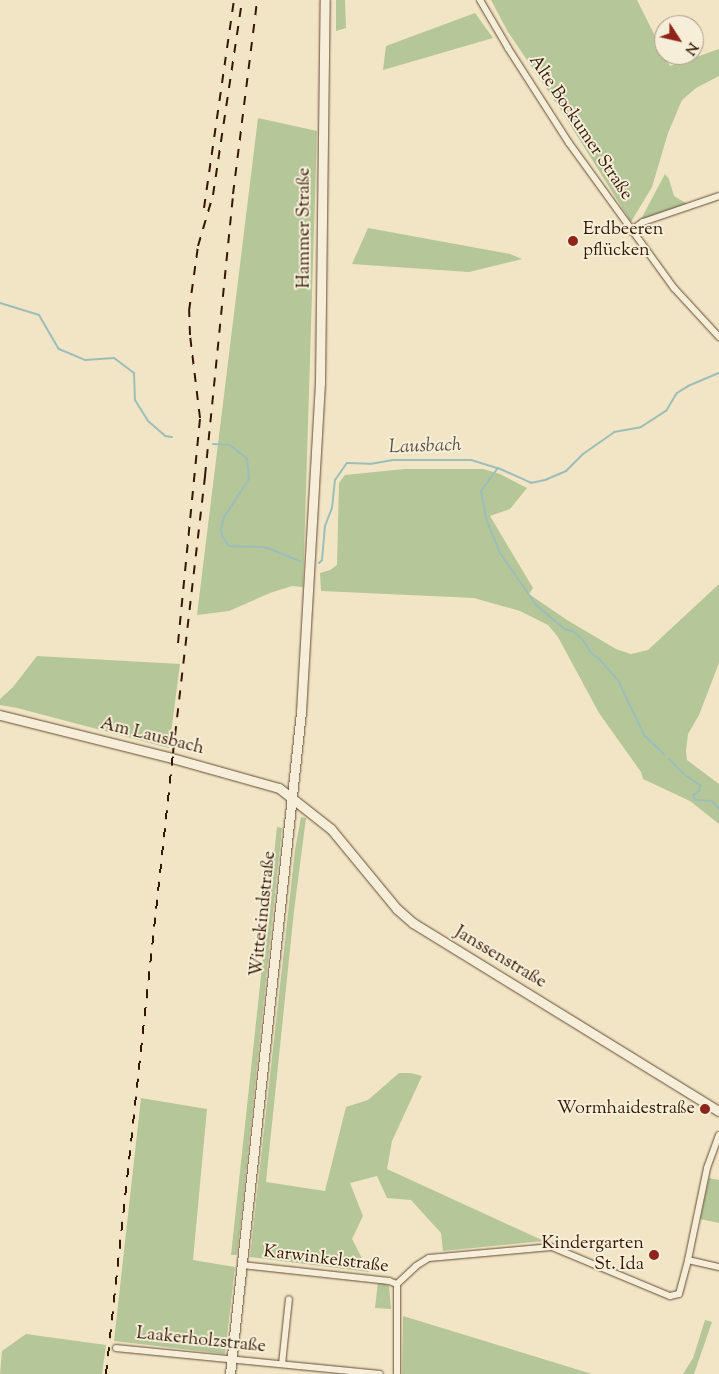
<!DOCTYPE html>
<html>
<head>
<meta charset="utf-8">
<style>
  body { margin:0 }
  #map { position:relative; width:719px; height:1374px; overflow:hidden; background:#f2e5c5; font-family:"Sorts Mill Goudy",serif }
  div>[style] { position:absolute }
  .green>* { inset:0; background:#b5c699 }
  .stream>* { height:2px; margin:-1px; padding:0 1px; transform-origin:1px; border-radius:1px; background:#9cbeba }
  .roads { filter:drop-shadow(0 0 1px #624b34) drop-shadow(0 0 1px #624b34) }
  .minor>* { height:6px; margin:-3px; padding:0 3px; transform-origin:3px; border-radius:3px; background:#f7eed9 }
  .secondary>* { height:9px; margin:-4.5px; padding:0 4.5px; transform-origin:4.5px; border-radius:4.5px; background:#f7eed9 }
  .rail>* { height:2px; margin-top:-1px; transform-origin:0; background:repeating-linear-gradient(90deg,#321803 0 9px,transparent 0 18px) }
  .dots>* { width:14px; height:14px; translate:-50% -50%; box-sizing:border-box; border:2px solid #f7eed9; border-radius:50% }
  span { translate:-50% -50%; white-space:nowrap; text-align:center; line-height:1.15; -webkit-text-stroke:4px #f7eed9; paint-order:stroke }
  .street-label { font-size:18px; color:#321803 }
  .poi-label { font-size:18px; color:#321803 }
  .left { translate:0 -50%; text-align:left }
  .right { translate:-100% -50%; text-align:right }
  .water-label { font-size:19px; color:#575243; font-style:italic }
  .north { position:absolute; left:654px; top:15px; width:50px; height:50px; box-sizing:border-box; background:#f7eed9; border:1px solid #a89883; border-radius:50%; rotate:125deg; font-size:14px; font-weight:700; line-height:20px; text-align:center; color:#321803 }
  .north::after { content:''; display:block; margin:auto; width:18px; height:22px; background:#8f2418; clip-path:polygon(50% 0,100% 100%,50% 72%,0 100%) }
</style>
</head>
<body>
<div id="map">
  <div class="green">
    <i style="clip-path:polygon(336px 0,345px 0,346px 28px,336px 31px)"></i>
    <i style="clip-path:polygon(491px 0,637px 0,670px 66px,719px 49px,719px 76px,696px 88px,682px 100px,668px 133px,652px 187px,631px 222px,559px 107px,508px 32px)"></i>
    <i style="clip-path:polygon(475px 13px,493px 38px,383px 70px,386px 46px)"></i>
    <i style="clip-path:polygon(258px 118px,317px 131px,303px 587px,292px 586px,270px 593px,229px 611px,197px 615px)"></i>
    <i style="clip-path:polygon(665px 174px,669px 179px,674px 196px,689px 205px,639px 223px)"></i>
    <i style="clip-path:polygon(368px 228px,510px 254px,522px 259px,469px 272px,352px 264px)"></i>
    <i style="clip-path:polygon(405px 469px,483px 469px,500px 474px,527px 488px,510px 509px,490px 516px,533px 588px,529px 594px,567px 620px,616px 649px,631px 654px,648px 650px,719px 584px,719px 663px,699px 715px,688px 734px,686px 751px,687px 760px,719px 784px,719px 824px,690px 801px,643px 779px,641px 772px,599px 713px,558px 637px,548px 625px,520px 611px,474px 598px,321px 591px,320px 573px,330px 570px,337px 565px,339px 483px,345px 475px)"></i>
    <i style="clip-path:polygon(37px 656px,180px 664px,169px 748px,17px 708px,0 705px,0 699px,13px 687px)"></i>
    <i style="clip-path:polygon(301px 817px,306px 818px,294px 911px,266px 1182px,325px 1191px,346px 1107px,368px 1100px,399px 1073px,411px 1073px,422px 1076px,392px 1141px,387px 1169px,544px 1241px,443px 1251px,441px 1233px,411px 1200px,387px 1198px,377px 1176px,350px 1183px,363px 1216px,352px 1239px,369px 1272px,250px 1257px,295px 850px)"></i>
    <i style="clip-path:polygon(277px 827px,282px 828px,237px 1255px,231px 1255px)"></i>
    <i style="clip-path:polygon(141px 1098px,207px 1109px,193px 1260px,235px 1267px,225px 1354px,114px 1341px)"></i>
    <i style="clip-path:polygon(709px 1178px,719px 1180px,719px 1223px,700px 1219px)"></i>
    <i style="clip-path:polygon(378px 1281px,389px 1286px,391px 1309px,375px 1308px)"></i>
    <i style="clip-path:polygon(403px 1316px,592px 1374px,402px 1374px)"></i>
    <i style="clip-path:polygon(705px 1320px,712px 1322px,694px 1374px,683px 1374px,693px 1358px)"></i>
    <i style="clip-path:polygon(26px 1334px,106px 1345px,102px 1374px,0 1374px,2px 1351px)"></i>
  </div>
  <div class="stream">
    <i style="left:0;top:303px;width:41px;rotate:17.1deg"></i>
    <i style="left:39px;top:315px;width:39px;rotate:60deg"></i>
    <i style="left:59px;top:349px;width:28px;rotate:23deg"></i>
    <i style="left:85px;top:360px;width:29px;rotate:-4deg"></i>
    <i style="left:114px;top:358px;width:25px;rotate:37deg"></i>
    <i style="left:134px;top:373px;width:27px;rotate:88deg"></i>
    <i style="left:135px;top:400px;width:25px;rotate:58deg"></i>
    <i style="left:148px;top:421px;width:23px;rotate:41deg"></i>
    <i style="left:165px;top:436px;width:7px;rotate:8deg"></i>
    <i style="left:213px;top:444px;width:17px;rotate:3deg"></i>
    <i style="left:230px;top:445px;width:22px;rotate:39deg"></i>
    <i style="left:247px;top:459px;width:20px;rotate:84deg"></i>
    <i style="left:249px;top:479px;width:45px;rotate:123.3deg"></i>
    <i style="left:224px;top:517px;width:11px;rotate:105deg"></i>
    <i style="left:221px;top:528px;width:8px;rotate:83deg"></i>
    <i style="left:222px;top:536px;width:12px;rotate:55deg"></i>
    <i style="left:229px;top:546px;width:36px;rotate:2deg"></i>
    <i style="left:265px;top:547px;width:38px;rotate:22deg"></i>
    <i style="left:497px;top:469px;width:27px;rotate:126deg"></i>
    <i style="left:481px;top:491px;width:31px;rotate:79deg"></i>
    <i style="left:487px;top:521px;width:35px;rotate:68deg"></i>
    <i style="left:500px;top:553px;width:63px;rotate:55.3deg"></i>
    <i style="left:536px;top:605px;width:38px;rotate:40deg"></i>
    <i style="left:565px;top:629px;width:9px;rotate:18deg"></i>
    <i style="left:574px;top:632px;width:12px;rotate:42deg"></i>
    <i style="left:583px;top:640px;width:15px;rotate:58deg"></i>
    <i style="left:591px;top:653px;width:10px;rotate:37deg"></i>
    <i style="left:599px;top:659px;width:28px;rotate:48deg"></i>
    <i style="left:618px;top:680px;width:61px;rotate:64.7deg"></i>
    <i style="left:644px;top:735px;width:28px;rotate:44deg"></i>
    <i style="left:319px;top:563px;width:4px;rotate:-45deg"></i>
    <i style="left:322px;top:560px;width:34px;rotate:-85deg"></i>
    <i style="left:325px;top:526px;width:19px;rotate:-69deg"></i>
    <i style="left:332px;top:508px;width:28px;rotate:-84deg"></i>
    <i style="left:335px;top:480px;width:21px;rotate:-55deg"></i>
    <i style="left:347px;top:463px;width:23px;rotate:2deg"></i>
    <i style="left:370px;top:464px;width:22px;rotate:-10deg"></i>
    <i style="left:392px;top:460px;width:79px"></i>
    <i style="left:471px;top:460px;width:28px;rotate:17deg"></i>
    <i style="left:498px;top:468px;width:36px;rotate:24deg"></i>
    <i style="left:531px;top:483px;width:14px;rotate:-12deg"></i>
    <i style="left:545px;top:480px;width:23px;rotate:-23deg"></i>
    <i style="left:566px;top:471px;width:24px;rotate:-45deg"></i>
    <i style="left:583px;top:454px;width:38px;rotate:-35deg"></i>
    <i style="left:614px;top:432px;width:27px;rotate:-10deg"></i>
    <i style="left:641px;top:427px;width:30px;rotate:-33deg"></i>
    <i style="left:666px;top:411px;width:21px;rotate:-59deg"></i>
    <i style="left:677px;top:393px;width:13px;rotate:-32deg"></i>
    <i style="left:688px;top:386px;width:34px;rotate:-23deg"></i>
    <i style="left:669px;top:759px;width:23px;rotate:45deg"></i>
    <i style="left:685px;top:775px;width:18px;rotate:34deg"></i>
    <i style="left:700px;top:785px;width:6px;rotate:99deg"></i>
    <i style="left:699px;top:791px;width:7px;rotate:146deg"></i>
    <i style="left:693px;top:795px;width:5px;rotate:68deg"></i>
    <i style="left:695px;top:800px;width:17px;rotate:3deg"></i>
    <i style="left:712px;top:801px;width:11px;rotate:49deg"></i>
  </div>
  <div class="roads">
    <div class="minor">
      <i style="left:480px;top:0;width:56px;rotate:59.7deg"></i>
      <i style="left:508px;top:48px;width:113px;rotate:57.3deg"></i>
      <i style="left:569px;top:143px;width:179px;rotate:54.1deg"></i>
      <i style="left:674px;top:288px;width:67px;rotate:47.4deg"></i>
      <i style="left:631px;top:231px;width:15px;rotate:-37deg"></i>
      <i style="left:643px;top:222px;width:80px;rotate:-18.9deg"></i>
      <i style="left:688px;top:1260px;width:32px;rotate:13deg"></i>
      <i style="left:242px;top:1265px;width:148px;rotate:6.2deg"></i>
      <i style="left:389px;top:1281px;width:9px;rotate:21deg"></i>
      <i style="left:397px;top:1284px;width:26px;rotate:-43deg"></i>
      <i style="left:416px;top:1266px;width:15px;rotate:-32deg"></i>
      <i style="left:429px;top:1258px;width:123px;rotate:-5.1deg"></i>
      <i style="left:552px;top:1247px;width:128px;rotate:22.6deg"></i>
      <i style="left:670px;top:1296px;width:9px;rotate:-13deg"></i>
      <i style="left:679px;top:1294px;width:35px;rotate:-75deg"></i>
      <i style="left:688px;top:1260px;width:94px;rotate:-78.3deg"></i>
      <i style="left:707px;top:1168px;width:35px;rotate:-70deg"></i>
      <i style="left:116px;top:1348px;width:265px;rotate:5.6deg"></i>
      <i style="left:282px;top:1364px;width:65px;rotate:-83.9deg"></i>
      <i style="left:397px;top:1374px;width:90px;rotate:-90deg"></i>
    </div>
    <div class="secondary">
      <i style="left:0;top:715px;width:177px;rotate:14deg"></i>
      <i style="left:172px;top:758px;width:111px;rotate:15.7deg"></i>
      <i style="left:279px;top:788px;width:66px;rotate:38.3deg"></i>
      <i style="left:331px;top:829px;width:104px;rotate:50.5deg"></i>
      <i style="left:397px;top:909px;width:21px;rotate:41deg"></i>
      <i style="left:413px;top:923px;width:359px;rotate:31.6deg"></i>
      <i style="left:230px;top:1374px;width:666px;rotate:-83.88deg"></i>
      <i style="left:301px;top:712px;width:330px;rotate:-86.7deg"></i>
      <i style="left:320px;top:383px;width:383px;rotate:-89.3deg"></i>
    </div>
  </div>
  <div class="rail">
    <i style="left:204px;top:208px;width:210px;rotate:-81.8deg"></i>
    <i style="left:178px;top:643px;width:226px;rotate:-84.4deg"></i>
    <i style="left:200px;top:418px;width:84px;rotate:-96.9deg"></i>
    <i style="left:190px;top:335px;width:24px;rotate:-92deg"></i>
    <i style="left:189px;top:311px;width:66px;rotate:-82.1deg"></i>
    <i style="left:198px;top:246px;width:53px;rotate:-73.6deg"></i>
    <i style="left:213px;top:195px;width:197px;rotate:-81.5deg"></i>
    <i style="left:106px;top:1374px;width:625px;rotate:-83.84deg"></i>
    <i style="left:173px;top:753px;width:279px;rotate:-83.4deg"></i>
    <i style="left:205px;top:476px;width:283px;rotate:-84.3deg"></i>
    <i style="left:233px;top:194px;width:195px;rotate:-82.9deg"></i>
  </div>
  <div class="dots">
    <i style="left:573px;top:241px;background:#8f2418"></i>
    <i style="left:705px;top:1109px;background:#8f2418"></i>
    <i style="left:654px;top:1255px;background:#8f2418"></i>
  </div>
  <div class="street-label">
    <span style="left:580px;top:128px;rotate:56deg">Alte Bockumer Straße</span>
    <span style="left:305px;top:228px;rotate:-90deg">Hammer Straße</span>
    <span style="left:152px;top:737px;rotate:14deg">Am Lausbach</span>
    <span style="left:264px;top:914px;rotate:-84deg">Wittekindstraße</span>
    <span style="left:500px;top:958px;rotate:31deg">Janssenstraße</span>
    <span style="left:326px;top:1260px;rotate:7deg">Karwinkelstraße</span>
    <span style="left:201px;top:1341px;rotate:6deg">Laakerholzstraße</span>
  </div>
  <div class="poi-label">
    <span class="left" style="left:583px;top:241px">Erdbeeren<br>pflücken</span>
    <span class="right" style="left:695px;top:1109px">Wormhaidestraße</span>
    <span class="right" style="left:644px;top:1255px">Kindergarten<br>St. Ida</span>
  </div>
  <div class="water-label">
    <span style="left:425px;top:447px;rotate:-2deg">Lausbach</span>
  </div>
  <div class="north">N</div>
</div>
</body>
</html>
